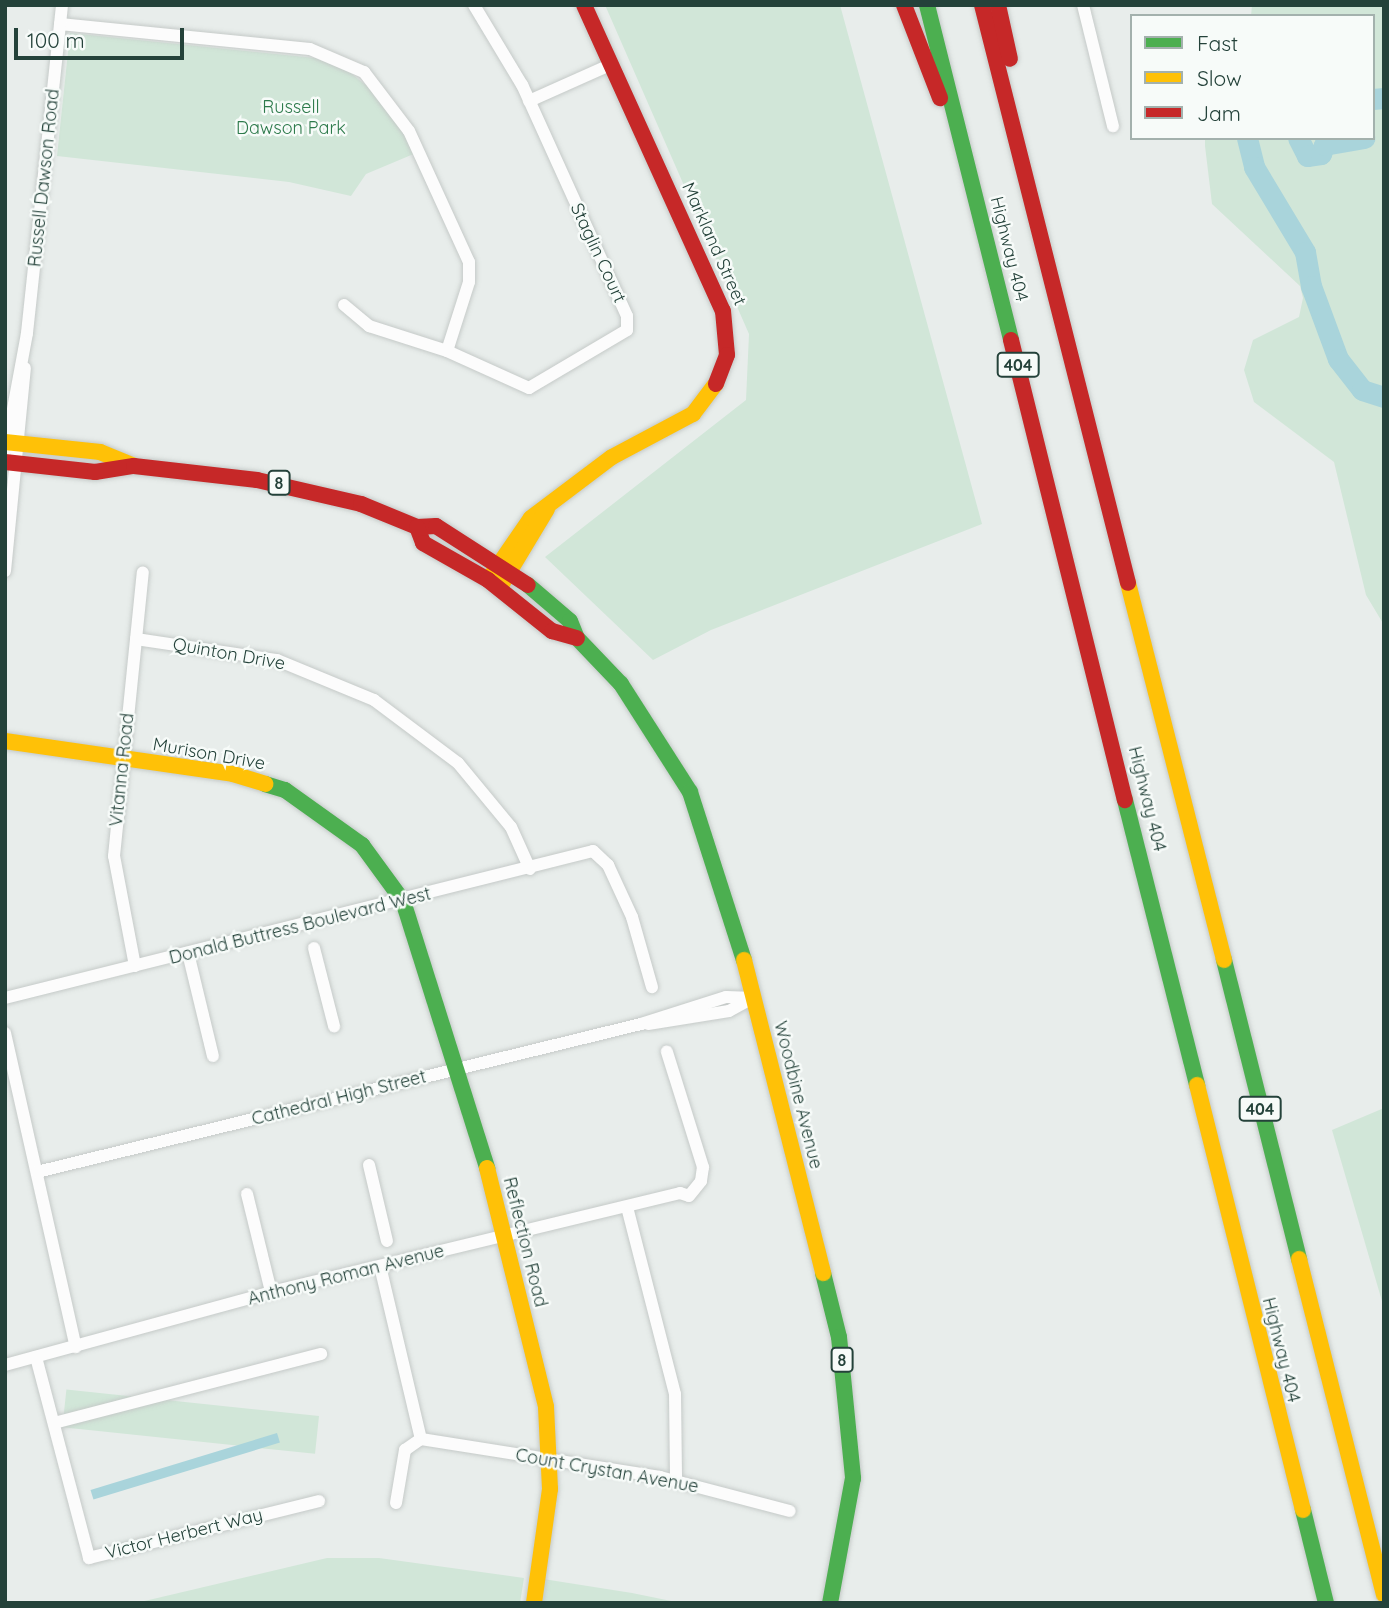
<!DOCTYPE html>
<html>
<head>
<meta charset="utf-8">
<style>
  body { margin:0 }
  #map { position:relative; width:1389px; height:1608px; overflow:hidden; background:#e8edeb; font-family:Quicksand,sans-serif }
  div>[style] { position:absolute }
  .green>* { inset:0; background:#d1e6d8; transform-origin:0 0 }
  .water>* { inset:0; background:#a9d4db; transform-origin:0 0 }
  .river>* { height:21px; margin:-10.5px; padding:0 10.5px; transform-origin:10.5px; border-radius:10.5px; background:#a9d4db }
  .roads { filter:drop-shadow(0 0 2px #c5cac8) drop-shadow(0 0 2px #c5cac8) }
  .street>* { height:12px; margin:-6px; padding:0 6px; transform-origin:6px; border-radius:6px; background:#fcfcfc }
  .fast>* { height:16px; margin:-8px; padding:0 8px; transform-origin:8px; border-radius:8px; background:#4caf50 }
  .slow>* { height:16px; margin:-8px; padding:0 8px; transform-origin:8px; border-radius:8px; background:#ffc107 }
  .jam>* { height:16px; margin:-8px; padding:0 8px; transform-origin:8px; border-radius:8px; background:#c62828 }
  span { translate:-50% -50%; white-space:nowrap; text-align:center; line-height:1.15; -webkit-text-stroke:5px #f7fbf9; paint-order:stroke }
  .shield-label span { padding:2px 5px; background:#f7fbf9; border:2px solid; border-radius:5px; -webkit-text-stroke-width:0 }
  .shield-label { font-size:16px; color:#24423a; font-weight:700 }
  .park-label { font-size:18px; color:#2d7a4b }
  .street-label { font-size:18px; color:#24423a }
  .frame { position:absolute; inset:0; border:7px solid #24423a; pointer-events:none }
  .legend { position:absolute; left:1130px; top:14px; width:245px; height:126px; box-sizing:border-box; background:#f7fbf9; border:2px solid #a3b1ad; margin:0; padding:9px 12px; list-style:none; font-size:21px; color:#24423a }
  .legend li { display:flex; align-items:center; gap:14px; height:35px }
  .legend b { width:35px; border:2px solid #a3b1ad }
  .scale { position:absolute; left:14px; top:28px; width:170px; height:32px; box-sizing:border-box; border:4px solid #24423a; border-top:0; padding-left:9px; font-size:21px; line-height:24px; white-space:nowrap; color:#24423a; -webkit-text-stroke:5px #f7fbf9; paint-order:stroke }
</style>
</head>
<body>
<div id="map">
  <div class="green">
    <i style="clip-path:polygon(605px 5px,840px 5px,982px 524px,711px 630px,653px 660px,545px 557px,746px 400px,749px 334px)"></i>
    <i style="clip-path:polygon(1252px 5px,1384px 5px,1384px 625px,1366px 595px,1334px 462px,1254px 402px,1244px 370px,1253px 340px,1299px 317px,1303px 298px,1300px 286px,1212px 204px,1205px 146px,1205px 138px,1373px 138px,1373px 16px,1251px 16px)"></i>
    <i style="clip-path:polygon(70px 33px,315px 58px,347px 70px,378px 95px,416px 153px,366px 174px,351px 196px,289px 182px,57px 156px)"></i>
    <i style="clip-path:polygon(1384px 1108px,1384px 1308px,1332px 1130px)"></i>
    <i style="left:319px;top:1416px;width:38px;height:254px;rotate:96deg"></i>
    <i style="clip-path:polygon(327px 1558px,379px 1558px,524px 1578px,520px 1603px,136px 1603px)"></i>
    <i style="clip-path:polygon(537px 1578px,632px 1593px,681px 1603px,533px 1603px)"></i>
  </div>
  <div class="water">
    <i style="left:277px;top:1433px;width:10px;height:195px;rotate:73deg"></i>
  </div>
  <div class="river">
    <i style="left:1373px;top:99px;width:11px;rotate:-5deg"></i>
    <i style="left:1247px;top:138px;width:30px;rotate:76deg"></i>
    <i style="left:1254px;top:167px;width:99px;rotate:59deg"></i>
    <i style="left:1305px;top:252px;width:35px;rotate:80deg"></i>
    <i style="left:1311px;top:286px;width:78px;rotate:69.7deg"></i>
    <i style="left:1338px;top:359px;width:39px;rotate:52deg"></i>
    <i style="left:1362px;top:390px;width:23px;rotate:18deg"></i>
    <i style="left:1298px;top:138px;width:20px;rotate:63deg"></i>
    <i style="left:1307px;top:156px;width:14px;rotate:-8deg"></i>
    <i style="left:1321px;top:154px;width:9px;rotate:-72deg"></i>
    <i style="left:1324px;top:145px;width:41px;rotate:-9.9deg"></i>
  </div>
  <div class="roads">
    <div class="street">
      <i style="left:1083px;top:5px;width:125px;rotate:76.1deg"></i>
      <i style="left:60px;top:24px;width:251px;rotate:5.7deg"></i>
      <i style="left:310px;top:49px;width:59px;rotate:23.1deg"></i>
      <i style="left:364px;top:72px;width:74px;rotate:52.7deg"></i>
      <i style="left:409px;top:131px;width:144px;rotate:65.4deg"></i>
      <i style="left:469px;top:262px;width:20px;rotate:90deg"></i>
      <i style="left:469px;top:282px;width:72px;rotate:107.7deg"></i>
      <i style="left:529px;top:101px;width:91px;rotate:-24deg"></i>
      <i style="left:344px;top:305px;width:33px;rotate:40deg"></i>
      <i style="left:369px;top:326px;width:82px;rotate:17.8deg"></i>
      <i style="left:447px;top:351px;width:90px;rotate:24.3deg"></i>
      <i style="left:529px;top:388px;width:114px;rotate:-30.6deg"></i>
      <i style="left:627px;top:330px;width:14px;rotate:-90deg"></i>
      <i style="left:627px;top:316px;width:254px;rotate:-114.4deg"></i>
      <i style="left:522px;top:85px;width:93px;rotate:-121deg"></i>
      <i style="left:5px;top:452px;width:121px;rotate:-79.5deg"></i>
      <i style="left:27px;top:333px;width:330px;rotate:-83.9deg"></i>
      <i style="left:5px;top:571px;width:204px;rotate:-84.4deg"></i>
      <i style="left:136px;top:639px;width:143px;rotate:8.5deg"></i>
      <i style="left:277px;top:660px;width:105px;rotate:22.4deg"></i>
      <i style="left:374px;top:700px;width:105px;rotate:36.9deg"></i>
      <i style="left:458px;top:763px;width:83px;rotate:50.4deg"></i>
      <i style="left:511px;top:827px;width:46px;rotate:65.7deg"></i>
      <i style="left:314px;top:948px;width:81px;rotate:75.6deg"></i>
      <i style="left:188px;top:953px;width:106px;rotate:76.4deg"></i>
      <i style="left:135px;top:966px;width:112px;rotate:-100.8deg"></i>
      <i style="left:114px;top:856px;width:285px;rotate:-84.2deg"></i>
      <i style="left:5px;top:998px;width:606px;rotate:-14.04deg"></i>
      <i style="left:593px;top:851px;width:21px;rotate:43deg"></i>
      <i style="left:608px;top:865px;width:57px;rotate:65.2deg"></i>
      <i style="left:632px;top:917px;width:73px;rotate:74.1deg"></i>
      <i style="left:648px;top:1024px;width:82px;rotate:-9.1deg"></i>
      <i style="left:729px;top:1011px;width:25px;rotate:-29deg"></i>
      <i style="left:5px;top:1033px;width:322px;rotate:77.3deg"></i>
      <i style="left:369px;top:1165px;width:78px;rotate:76.7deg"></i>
      <i style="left:37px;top:1172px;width:622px;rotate:-13.77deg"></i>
      <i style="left:641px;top:1024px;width:89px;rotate:-17.6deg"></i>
      <i style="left:726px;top:997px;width:29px;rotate:2deg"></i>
      <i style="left:247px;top:1194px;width:101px;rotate:76.2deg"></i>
      <i style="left:627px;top:1207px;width:193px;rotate:75.6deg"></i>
      <i style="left:675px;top:1394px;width:87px;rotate:89.3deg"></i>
      <i style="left:380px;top:1266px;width:178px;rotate:76.7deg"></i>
      <i style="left:36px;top:1357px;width:208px;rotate:75.2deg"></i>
      <i style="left:89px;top:1558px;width:237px;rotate:-13.9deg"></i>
      <i style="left:5px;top:1365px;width:276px;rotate:-15.3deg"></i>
      <i style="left:271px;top:1292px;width:421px;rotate:-13.6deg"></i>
      <i style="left:680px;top:1193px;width:9px;rotate:18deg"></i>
      <i style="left:689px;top:1196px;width:19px;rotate:-51deg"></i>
      <i style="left:701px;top:1181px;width:14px;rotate:-82deg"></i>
      <i style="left:703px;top:1167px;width:121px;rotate:-107.4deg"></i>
      <i style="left:54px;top:1423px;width:276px;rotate:-14.5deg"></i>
      <i style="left:421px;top:1439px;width:242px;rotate:9deg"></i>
      <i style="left:660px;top:1477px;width:134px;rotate:14.7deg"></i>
      <i style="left:396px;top:1503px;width:54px;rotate:-80.4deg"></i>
      <i style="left:405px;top:1450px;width:19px;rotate:-35deg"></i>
    </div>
    <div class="fast">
      <i style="left:927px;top:5px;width:345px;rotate:75.9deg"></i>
      <i style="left:528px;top:585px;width:55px;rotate:40.6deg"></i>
      <i style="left:570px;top:621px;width:18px;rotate:68deg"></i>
      <i style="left:577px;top:638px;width:64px;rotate:46.3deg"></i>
      <i style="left:621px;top:684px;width:128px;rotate:57.4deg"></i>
      <i style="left:690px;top:792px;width:176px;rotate:72.2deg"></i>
      <i style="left:265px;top:784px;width:21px;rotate:17deg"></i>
      <i style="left:285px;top:790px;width:95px;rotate:35.5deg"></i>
      <i style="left:362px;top:845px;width:69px;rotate:53.8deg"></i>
      <i style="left:403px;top:901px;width:280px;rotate:72.5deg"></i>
      <i style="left:1125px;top:800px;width:294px;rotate:75.8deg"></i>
      <i style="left:1224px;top:960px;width:308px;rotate:75.9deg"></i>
      <i style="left:823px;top:1273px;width:66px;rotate:76deg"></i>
      <i style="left:839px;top:1337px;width:142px;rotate:84.3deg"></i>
      <i style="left:853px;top:1478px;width:127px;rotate:100.4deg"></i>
      <i style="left:1303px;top:1510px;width:96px;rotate:76.1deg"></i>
    </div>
    <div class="slow">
      <i style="left:5px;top:442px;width:96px;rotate:6deg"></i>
      <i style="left:100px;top:452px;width:37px;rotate:22deg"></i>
      <i style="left:491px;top:576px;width:70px;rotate:-55.4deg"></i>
      <i style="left:531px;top:518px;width:101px;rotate:-37deg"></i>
      <i style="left:612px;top:457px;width:92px;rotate:-28deg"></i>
      <i style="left:693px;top:414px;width:38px;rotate:-53deg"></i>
      <i style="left:1128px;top:583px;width:389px;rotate:75.7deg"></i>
      <i style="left:502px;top:584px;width:87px;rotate:-59deg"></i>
      <i style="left:5px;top:741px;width:230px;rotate:8.2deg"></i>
      <i style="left:233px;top:774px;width:34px;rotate:17deg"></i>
      <i style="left:744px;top:960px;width:323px;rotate:75.8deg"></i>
      <i style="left:1197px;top:1085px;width:438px;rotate:76deg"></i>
      <i style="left:487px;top:1168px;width:246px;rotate:76.1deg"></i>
      <i style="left:546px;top:1407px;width:82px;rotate:87.2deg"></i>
      <i style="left:550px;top:1489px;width:115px;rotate:98deg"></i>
      <i style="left:1299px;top:1259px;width:346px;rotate:75.8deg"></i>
    </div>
    <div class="jam">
      <i style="left:584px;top:5px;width:336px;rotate:65.6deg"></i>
      <i style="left:723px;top:311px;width:44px;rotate:84.8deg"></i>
      <i style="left:727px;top:355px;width:31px;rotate:111deg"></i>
      <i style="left:904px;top:5px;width:100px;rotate:68.8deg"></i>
      <i style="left:982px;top:5px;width:596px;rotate:75.82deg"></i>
      <i style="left:998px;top:5px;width:55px;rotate:77.5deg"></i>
      <i style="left:1011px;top:340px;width:474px;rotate:76.1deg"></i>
      <i style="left:5px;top:462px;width:91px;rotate:6.3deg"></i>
      <i style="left:95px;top:472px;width:39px;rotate:-9deg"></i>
      <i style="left:134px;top:466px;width:124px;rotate:6.5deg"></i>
      <i style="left:257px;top:480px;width:107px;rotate:13deg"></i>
      <i style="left:361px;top:504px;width:61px;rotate:22.3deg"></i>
      <i style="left:417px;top:527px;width:19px;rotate:-3deg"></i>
      <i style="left:436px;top:526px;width:109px;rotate:32.7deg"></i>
      <i style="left:417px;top:527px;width:17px;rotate:69deg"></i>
      <i style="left:423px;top:543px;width:75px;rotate:29.6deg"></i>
      <i style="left:488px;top:580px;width:82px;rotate:38.6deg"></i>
      <i style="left:552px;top:631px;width:26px;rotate:16deg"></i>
    </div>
  </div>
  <div class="shield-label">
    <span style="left:1018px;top:365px">404</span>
    <span style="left:279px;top:483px">8</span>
    <span style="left:1260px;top:1109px">404</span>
    <span style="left:842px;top:1360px">8</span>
  </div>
  <div class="park-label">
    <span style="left:291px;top:118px">Russell<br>Dawson Park</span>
  </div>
  <div class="street-label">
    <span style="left:44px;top:178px;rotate:-84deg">Russell Dawson Road</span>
    <span style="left:714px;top:244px;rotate:66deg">Markland Street</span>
    <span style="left:1009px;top:249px;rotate:76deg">Highway 404</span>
    <span style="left:598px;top:253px;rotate:65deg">Staglin Court</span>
    <span style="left:229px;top:654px;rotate:10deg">Quinton Drive</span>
    <span style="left:209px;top:754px;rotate:10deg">Murison Drive</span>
    <span style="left:122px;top:770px;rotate:-84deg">Vitanna Road</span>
    <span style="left:1147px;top:799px;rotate:76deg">Highway 404</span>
    <span style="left:300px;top:926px;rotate:-14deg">Donald Buttress Boulevard West</span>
    <span style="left:798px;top:1095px;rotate:76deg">Woodbine Avenue</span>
    <span style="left:339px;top:1098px;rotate:-14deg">Cathedral High Street</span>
    <span style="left:525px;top:1242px;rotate:76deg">Reflection Road</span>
    <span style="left:346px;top:1275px;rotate:-14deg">Anthony Roman Avenue</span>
    <span style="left:1281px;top:1350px;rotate:76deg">Highway 404</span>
    <span style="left:607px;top:1471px;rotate:10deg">Count Crystan Avenue</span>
    <span style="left:184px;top:1534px;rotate:-14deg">Victor Herbert Way</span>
  </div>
  <div class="frame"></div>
  <ul class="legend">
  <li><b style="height:9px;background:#4caf50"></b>Fast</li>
  <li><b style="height:9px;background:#ffc107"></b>Slow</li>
  <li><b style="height:9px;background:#c62828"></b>Jam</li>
  </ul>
  <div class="scale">100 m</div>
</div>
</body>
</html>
